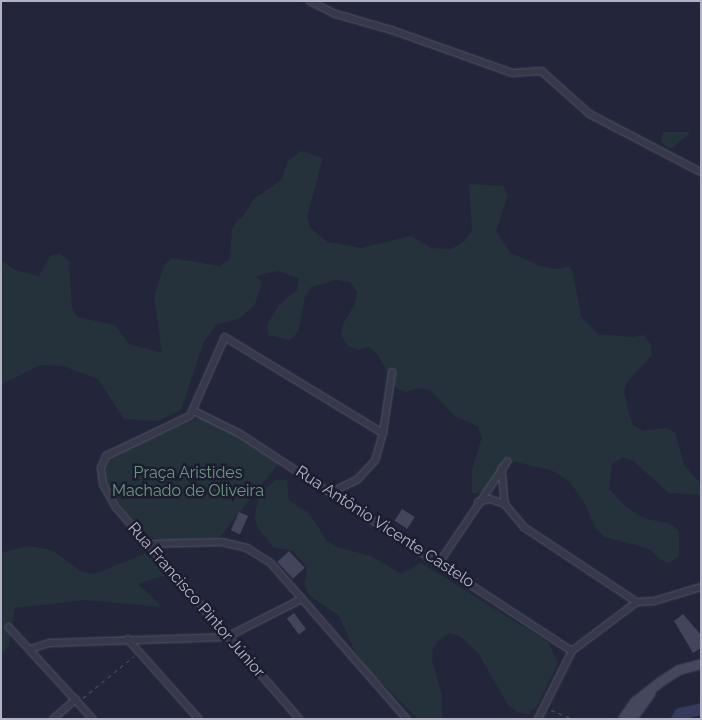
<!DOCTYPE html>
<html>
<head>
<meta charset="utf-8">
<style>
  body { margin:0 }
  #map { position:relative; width:702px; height:720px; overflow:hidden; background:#23263a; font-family:Raleway,sans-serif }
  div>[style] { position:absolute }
  .green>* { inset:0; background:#25323b }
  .river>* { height:12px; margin:-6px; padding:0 6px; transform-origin:6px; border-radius:6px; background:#363a5f }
  .building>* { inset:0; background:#42455c; transform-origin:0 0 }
  .path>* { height:1px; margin-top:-0.5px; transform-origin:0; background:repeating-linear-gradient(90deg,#434f59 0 4px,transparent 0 8px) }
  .roads { filter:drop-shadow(0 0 1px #525466) drop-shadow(0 0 1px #525466) }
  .street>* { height:5.5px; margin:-2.75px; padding:0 2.75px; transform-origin:2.75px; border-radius:2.75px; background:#37394b }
  .secondary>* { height:8px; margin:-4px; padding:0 4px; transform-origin:4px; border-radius:4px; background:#45475e }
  span { translate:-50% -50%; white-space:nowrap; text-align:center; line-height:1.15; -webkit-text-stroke:5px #1c1e30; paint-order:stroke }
  .park-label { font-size:16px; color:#6a9782 }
  .street-label { font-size:16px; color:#b2b4c6 }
  .frame { position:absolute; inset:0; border:2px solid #b2b4c6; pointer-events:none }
</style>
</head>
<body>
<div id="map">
  <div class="green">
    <i style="clip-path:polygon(663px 132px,689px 132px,689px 134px,671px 149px,661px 142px)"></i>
    <i style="clip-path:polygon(301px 151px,323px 158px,307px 217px,310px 228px,328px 242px,361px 248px,411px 236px,431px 248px,451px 249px,465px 241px,472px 230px,469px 184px,503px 186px,508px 196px,496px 231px,511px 253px,540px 266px,557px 269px,569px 266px,573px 273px,581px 317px,598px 334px,633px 337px,644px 335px,651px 345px,652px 355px,628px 381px,624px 391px,629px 413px,633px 425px,643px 431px,665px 428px,675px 432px,684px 465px,701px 484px,701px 495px,669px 493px,633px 461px,624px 457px,612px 464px,609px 489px,626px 507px,645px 519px,670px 523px,679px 531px,679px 557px,669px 563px,659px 559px,650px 549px,605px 537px,596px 529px,584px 502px,570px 482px,551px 470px,516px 462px,505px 465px,483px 493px,472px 493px,472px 470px,482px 437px,477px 426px,455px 416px,430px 390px,418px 388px,406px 392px,396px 388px,378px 355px,369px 347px,358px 350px,348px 346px,341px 336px,343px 324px,355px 304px,357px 292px,350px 282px,336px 280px,311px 287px,305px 296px,298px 332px,290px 340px,268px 335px,267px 325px,279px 305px,297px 290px,299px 278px,278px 271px,255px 276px,262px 282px,255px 304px,239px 319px,217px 324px,204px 342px,181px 410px,158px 421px,124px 419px,98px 379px,63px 366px,40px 365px,1px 384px,1px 260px,15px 270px,39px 276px,50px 256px,60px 254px,69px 261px,72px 307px,77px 317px,115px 325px,129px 344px,162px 353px,154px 297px,164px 265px,172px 258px,220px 266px,230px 259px,232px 230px,237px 220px,242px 218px,254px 199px,281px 180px,288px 161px)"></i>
    <i style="clip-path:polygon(200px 417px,237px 435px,279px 463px,220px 537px,165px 541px,148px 537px,113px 496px,106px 480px,106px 466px,110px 457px)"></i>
    <i style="clip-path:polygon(275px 480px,287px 480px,289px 501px,309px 513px,327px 541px,337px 547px,371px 556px,401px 574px,421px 563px,548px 642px,558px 663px,537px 706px,528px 714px,517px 712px,508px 705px,478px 653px,461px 637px,450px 633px,440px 639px,433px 649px,432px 660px,442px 694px,442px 718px,418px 719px,366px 667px,353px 648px,339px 616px,309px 595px,304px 585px,307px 567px,293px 551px,273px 547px,258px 528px,254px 518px,259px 496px)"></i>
    <i style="clip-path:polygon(29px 546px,52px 550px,82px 572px,95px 574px,146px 553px,165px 575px,138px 584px,162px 607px,85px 600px,15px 608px,9px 645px,1px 655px,1px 553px)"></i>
  </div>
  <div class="river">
    <i style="left:677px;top:719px;width:6px;rotate:-59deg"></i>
    <i style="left:680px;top:714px;width:22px;rotate:-13deg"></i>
  </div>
  <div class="building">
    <i style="left:402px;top:509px;width:15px;height:14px;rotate:32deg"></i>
    <i style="left:239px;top:512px;width:10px;height:20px;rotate:24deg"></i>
    <i style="left:289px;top:551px;width:23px;height:16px;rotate:47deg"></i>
    <i style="left:294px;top:613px;width:20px;height:9px;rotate:53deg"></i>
    <i style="clip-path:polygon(683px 614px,701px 635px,701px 648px,693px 653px,674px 621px)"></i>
  </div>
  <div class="path">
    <i style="left:83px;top:698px;width:66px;rotate:-39.5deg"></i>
    <i style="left:551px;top:710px;width:24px;rotate:22deg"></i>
  </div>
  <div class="roads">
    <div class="street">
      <i style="left:310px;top:1px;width:29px;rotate:27deg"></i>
      <i style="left:336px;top:14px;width:58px;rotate:15.9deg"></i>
      <i style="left:392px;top:30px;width:128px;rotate:19.6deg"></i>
      <i style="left:513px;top:73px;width:29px;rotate:-4deg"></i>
      <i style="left:542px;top:71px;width:64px;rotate:41.9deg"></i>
      <i style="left:590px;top:114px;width:125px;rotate:27.6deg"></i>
      <i style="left:194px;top:411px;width:50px;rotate:26.1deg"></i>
      <i style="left:239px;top:433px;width:398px;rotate:33.2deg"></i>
      <i style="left:502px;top:468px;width:36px;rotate:85deg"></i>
      <i style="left:505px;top:504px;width:30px;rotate:50deg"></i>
      <i style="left:524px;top:527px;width:136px;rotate:33.6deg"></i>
      <i style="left:332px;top:492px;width:28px;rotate:-26deg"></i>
      <i style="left:357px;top:480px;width:26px;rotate:-47deg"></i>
      <i style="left:375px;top:461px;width:29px;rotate:-74deg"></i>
      <i style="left:383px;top:433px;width:61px;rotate:-81.5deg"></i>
      <i style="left:478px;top:502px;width:12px;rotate:-14deg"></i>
      <i style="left:490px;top:499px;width:16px;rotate:18deg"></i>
      <i style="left:148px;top:544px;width:74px;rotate:-1.5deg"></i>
      <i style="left:222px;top:542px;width:26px;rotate:13deg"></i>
      <i style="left:247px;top:548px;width:28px;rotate:32deg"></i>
      <i style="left:271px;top:563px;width:207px;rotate:48.9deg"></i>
      <i style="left:439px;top:563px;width:122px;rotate:-56deg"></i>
      <i style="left:9px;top:627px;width:125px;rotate:47.6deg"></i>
      <i style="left:128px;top:639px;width:107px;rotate:48.4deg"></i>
      <i style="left:31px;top:649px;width:20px;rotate:-18deg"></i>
      <i style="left:50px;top:643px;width:177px;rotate:-1.9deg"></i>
      <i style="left:227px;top:637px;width:84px;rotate:-26.9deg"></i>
      <i style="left:53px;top:719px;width:30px;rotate:-41deg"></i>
      <i style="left:299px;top:719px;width:279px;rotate:-130.9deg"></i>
      <i style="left:116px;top:508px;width:26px;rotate:-119deg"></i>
      <i style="left:103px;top:485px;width:17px;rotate:-97deg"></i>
      <i style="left:101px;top:468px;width:13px;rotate:-67deg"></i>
      <i style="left:106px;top:456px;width:93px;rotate:-25.5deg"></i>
      <i style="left:190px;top:416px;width:86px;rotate:-66.1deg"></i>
      <i style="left:225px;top:337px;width:185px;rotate:31.3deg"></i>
      <i style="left:538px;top:719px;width:76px;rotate:-63.4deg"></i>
      <i style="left:572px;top:651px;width:81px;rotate:-37deg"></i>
      <i style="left:637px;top:602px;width:18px;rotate:-3deg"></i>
      <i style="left:655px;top:601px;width:48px;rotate:-16.9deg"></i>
    </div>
    <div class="secondary">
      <i style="left:623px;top:719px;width:21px;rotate:-55deg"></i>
      <i style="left:635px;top:702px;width:31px;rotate:-38deg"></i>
      <i style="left:659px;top:683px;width:24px;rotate:-33deg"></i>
      <i style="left:679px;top:670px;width:23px;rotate:-15deg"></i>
      <i style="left:632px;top:719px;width:31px;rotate:-54deg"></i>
    </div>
  </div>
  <div class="park-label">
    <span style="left:188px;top:482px">Praça Aristides<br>Machado de Oliveira</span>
  </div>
  <div class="street-label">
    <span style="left:385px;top:527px;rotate:33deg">Rua Antônio Vicente Castelo</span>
    <span style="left:196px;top:600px;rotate:49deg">Rua Francisco Pintor Júnior</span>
  </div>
  <div class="frame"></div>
</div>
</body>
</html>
